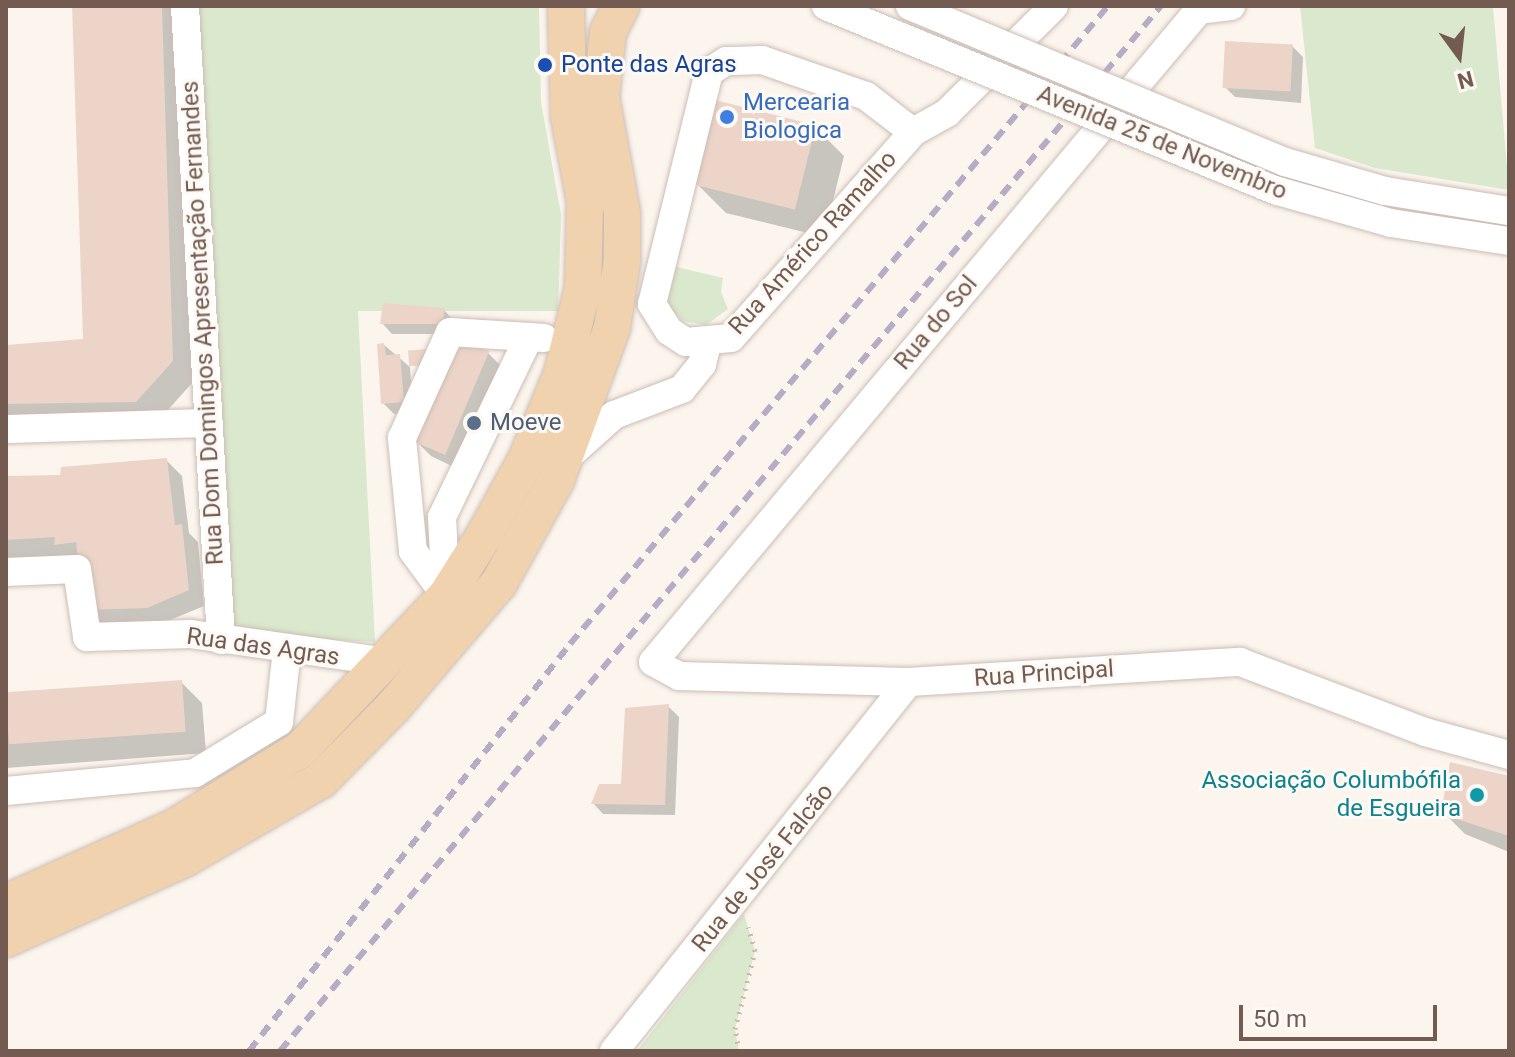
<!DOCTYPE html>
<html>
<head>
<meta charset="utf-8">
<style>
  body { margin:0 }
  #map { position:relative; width:1515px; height:1057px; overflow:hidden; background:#fbf5ee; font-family:Roboto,sans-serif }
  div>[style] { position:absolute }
  .green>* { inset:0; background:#dae8cd }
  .shadow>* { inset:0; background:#0003 }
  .building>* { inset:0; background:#edd4c8; transform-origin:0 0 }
  .path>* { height:5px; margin-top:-2.5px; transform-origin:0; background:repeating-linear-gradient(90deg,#d3b7ab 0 2px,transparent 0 8px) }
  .roads { filter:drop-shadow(0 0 2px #ccbdb4) drop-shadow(0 0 2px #ccbdb4) }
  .minor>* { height:28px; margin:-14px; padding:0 14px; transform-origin:14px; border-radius:14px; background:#fff }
  .major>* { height:36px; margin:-18px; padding:0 18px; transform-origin:18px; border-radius:18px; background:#f1d2af }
  .rail>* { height:6px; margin-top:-3px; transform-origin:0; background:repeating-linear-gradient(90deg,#b7acc5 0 12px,transparent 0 20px) }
  .bridges { filter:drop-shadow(0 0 2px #ccbdb4) drop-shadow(0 0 2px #ccbdb4) }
  .minor-bridge>* { height:28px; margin:-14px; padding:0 14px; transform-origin:14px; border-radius:14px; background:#fff }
  .dots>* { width:22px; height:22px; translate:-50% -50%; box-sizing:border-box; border:4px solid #fdf9f4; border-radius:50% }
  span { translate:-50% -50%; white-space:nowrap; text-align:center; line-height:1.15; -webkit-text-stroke:6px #fdf9f4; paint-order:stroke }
  .transit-label { font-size:24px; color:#164399 }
  .left { translate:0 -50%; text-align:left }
  .shop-label { font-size:24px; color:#366cbe }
  .street-label { font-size:24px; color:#745b52 }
  .service-label { font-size:24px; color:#4e5e75 }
  .culture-label { font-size:24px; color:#0d838f }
  .right { translate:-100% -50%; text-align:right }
  .frame { position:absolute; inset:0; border:8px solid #745b52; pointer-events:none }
  .north { position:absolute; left:1419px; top:16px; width:80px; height:80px; -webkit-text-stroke:6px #fdf9f4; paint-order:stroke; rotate:165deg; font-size:22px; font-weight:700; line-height:32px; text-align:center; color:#745b52 }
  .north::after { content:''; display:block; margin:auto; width:28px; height:36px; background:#745b52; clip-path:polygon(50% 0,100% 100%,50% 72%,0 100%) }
  .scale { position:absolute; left:1239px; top:1005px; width:198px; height:36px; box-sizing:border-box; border:4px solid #745b52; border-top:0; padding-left:10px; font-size:24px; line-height:28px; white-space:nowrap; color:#745b52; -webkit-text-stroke:6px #fdf9f4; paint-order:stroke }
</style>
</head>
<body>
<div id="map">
  <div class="green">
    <i style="clip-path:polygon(197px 6px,539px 6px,541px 102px,561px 215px,558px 311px,358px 311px,375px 642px,231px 634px)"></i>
    <i style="clip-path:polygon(1300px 6px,1493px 6px,1509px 190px,1375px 168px,1315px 148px)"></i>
    <i style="clip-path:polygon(672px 266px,723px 278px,721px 292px,728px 309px,706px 325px,683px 321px,667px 305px,664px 291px)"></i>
    <i style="clip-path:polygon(744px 914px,755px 951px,735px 1029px,739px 1051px,637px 1051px)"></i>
  </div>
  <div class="shadow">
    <i style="clip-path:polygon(74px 6px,181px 6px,193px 382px,157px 422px,6px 425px,6px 347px,85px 341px)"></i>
    <i style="clip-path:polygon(1292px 46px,1303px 57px,1301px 103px,1235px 97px,1225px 87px)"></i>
    <i style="clip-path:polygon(815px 127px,844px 156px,824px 237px,726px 213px,696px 183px)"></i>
    <i style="clip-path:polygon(444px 310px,454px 321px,453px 334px,392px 334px,382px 323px)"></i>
    <i style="clip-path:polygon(384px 345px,410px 367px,413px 412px,394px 414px,383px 403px)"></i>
    <i style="clip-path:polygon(488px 353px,504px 369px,458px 469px,431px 456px,415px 440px)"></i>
    <i style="clip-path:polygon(166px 460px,182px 476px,189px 533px,198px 542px,204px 606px,163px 623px,102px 625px,86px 609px,80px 559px,6px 561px,6px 478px,62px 477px)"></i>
    <i style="clip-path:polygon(181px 682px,202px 703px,206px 753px,6px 768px,6px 696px)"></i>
    <i style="clip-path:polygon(668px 706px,679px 717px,675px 815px,603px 814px,593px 803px,623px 786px)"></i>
    <i style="clip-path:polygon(1509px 779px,1509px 852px,1465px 834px,1444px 813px)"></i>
  </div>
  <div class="building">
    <i style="clip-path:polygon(72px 6px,162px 6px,173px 361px,136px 402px,6px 404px,6px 345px,83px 339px)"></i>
    <i style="left:1225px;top:41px;width:68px;height:47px;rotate:3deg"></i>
    <i style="left:715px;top:100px;width:104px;height:87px;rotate:14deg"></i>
    <i style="clip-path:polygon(383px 303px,445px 308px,443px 324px,380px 324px)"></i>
    <i style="left:459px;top:338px;width:33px;height:113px;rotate:23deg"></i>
    <i style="clip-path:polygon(384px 343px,386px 355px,400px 354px,404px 402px,381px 404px,377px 344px)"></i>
    <i style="left:428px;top:349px;width:16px;height:20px;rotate:86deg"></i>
    <i style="clip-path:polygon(167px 458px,175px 525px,182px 524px,189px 590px,147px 608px,84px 610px,76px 542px,54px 545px,55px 537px,6px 540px,6px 476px,60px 475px,61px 467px)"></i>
    <i style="left:182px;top:680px;width:52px;height:177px;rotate:86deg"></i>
    <i style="clip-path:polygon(669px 704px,665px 805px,591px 804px,599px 784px,621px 784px,625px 708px)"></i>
    <i style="clip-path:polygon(1450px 762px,1509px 776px,1509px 836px,1441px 814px)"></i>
  </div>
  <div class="path">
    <i style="left:739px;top:1051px;width:22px;rotate:-100deg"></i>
    <i style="left:735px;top:1029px;width:81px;rotate:-75.6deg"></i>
    <i style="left:755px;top:951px;width:25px;rotate:-106deg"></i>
  </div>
  <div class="roads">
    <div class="minor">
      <i style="left:185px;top:6px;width:635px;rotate:86.75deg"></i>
      <i style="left:1231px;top:6px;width:32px;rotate:173deg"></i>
      <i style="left:1199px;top:10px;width:850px;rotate:129.94deg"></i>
      <i style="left:653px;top:662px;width:30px;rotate:28deg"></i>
      <i style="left:679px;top:676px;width:230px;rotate:1.5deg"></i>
      <i style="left:909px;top:682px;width:332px;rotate:-3.5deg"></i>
      <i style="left:1240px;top:662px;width:198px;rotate:20.7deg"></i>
      <i style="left:1425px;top:732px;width:87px;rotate:15.3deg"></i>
      <i style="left:913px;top:132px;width:59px;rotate:-142.5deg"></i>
      <i style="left:866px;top:96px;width:110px;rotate:-160.9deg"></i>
      <i style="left:762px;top:60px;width:36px;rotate:178deg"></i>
      <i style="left:726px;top:61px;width:20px;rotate:147deg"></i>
      <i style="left:709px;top:72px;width:239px;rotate:103.8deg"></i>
      <i style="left:652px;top:304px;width:32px;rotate:58deg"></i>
      <i style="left:669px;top:331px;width:20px;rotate:33deg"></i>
      <i style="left:686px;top:342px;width:45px;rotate:-5.1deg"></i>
      <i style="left:731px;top:338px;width:275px;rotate:-48.5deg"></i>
      <i style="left:913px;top:132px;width:39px;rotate:-29deg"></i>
      <i style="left:947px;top:113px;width:151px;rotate:-45deg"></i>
      <i style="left:6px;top:429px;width:202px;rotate:-1.7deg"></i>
      <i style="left:566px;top:458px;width:64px;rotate:-41.9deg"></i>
      <i style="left:614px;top:415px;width:73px;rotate:-20.9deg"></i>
      <i style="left:682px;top:389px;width:32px;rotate:-51deg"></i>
      <i style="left:702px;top:364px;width:21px;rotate:-76deg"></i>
      <i style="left:6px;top:572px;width:71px;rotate:-2.4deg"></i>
      <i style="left:77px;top:569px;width:69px;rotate:81.6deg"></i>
      <i style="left:87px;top:637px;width:104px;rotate:-1.7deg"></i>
      <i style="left:191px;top:634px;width:198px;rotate:8.1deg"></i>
      <i style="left:446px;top:596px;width:56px;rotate:-126.3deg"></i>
      <i style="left:413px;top:551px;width:114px;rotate:-95.6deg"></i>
      <i style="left:402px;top:438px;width:116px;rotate:-65.6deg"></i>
      <i style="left:450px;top:332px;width:79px;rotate:3.6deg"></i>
      <i style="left:446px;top:596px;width:79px;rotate:-92.9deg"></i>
      <i style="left:442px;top:517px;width:200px;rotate:-64.2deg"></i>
      <i style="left:529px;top:337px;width:15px;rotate:4deg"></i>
      <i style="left:6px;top:791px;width:190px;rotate:-5.4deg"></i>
      <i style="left:195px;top:773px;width:98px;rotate:-31.3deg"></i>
      <i style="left:279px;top:722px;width:73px;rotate:-83.7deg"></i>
      <i style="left:614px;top:1051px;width:472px;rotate:-51.4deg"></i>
    </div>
    <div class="major">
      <i style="left:6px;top:903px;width:183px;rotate:-24.2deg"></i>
      <i style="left:173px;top:828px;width:149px;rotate:-31.6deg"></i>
      <i style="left:300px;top:750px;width:212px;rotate:-46.5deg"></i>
      <i style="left:446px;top:596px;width:71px;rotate:-57.7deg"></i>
      <i style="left:484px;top:536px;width:89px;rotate:-61.1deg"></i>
      <i style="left:527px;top:458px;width:91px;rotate:-67.4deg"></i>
      <i style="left:562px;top:374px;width:89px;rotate:-76.3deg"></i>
      <i style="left:583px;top:288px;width:87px;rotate:-88.7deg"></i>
      <i style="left:585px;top:201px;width:86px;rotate:-100.7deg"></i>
      <i style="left:569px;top:116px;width:110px;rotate:-91.6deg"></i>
      <i style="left:6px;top:939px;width:195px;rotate:-24.2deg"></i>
      <i style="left:184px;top:859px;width:158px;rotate:-30deg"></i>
      <i style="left:321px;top:780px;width:103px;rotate:-45.4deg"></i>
      <i style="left:393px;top:707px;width:163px;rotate:-49.5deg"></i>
      <i style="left:499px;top:583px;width:118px;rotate:-61deg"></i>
      <i style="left:556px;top:480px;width:162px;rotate:-69.8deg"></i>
      <i style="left:612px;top:328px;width:68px;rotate:-81.5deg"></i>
      <i style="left:622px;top:261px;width:48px;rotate:-90deg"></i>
      <i style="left:622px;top:213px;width:118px;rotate:-100.3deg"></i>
      <i style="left:601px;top:97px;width:65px;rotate:-83.9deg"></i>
      <i style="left:608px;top:32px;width:29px;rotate:-63deg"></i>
    </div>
  </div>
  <div class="rail">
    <i style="left:249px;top:1051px;width:518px;rotate:-51.74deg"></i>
    <i style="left:570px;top:644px;width:835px;rotate:-49.86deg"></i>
    <i style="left:280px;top:1051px;width:1367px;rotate:-49.87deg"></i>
  </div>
  <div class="bridges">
    <div class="minor-bridge">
      <i style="left:826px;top:6px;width:488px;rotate:22.3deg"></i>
      <i style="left:1278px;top:191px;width:117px;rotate:15.8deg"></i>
      <i style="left:1391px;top:223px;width:119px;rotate:8.7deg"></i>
      <i style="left:910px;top:6px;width:406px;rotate:22.6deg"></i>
      <i style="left:1285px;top:162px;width:104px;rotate:16.2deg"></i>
      <i style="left:1385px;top:191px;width:126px;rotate:9.2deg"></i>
    </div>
  </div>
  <div class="dots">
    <i style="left:545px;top:65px;background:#1a4fb4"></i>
    <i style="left:727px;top:117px;background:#3f7fe0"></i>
    <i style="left:474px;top:423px;background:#5c6f8a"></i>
    <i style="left:1477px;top:795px;background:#0f9aa8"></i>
  </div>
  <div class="transit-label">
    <span class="left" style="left:561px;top:65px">Ponte das Agras</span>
  </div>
  <div class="shop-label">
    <span class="left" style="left:743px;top:117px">Mercearia<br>Biologica</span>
  </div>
  <div class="street-label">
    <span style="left:1162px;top:143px;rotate:22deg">Avenida 25 de Novembro</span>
    <span style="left:813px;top:243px;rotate:-48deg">Rua Américo Ramalho</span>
    <span style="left:203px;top:323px;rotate:-93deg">Rua Dom Domingos Apresentação Fernandes</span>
    <span style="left:936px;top:323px;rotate:-50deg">Rua do Sol</span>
    <span style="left:263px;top:647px;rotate:8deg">Rua das Agras</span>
    <span style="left:1044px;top:674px;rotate:-4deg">Rua Principal</span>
    <span style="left:763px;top:868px;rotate:-51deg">Rua de José Falcão</span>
  </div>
  <div class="service-label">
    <span class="left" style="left:490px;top:423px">Moeve</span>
  </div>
  <div class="culture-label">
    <span class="right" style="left:1461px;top:795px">Associação Columbófila<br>de Esgueira</span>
  </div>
  <div class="frame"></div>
  <div class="north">N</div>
  <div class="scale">50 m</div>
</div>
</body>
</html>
